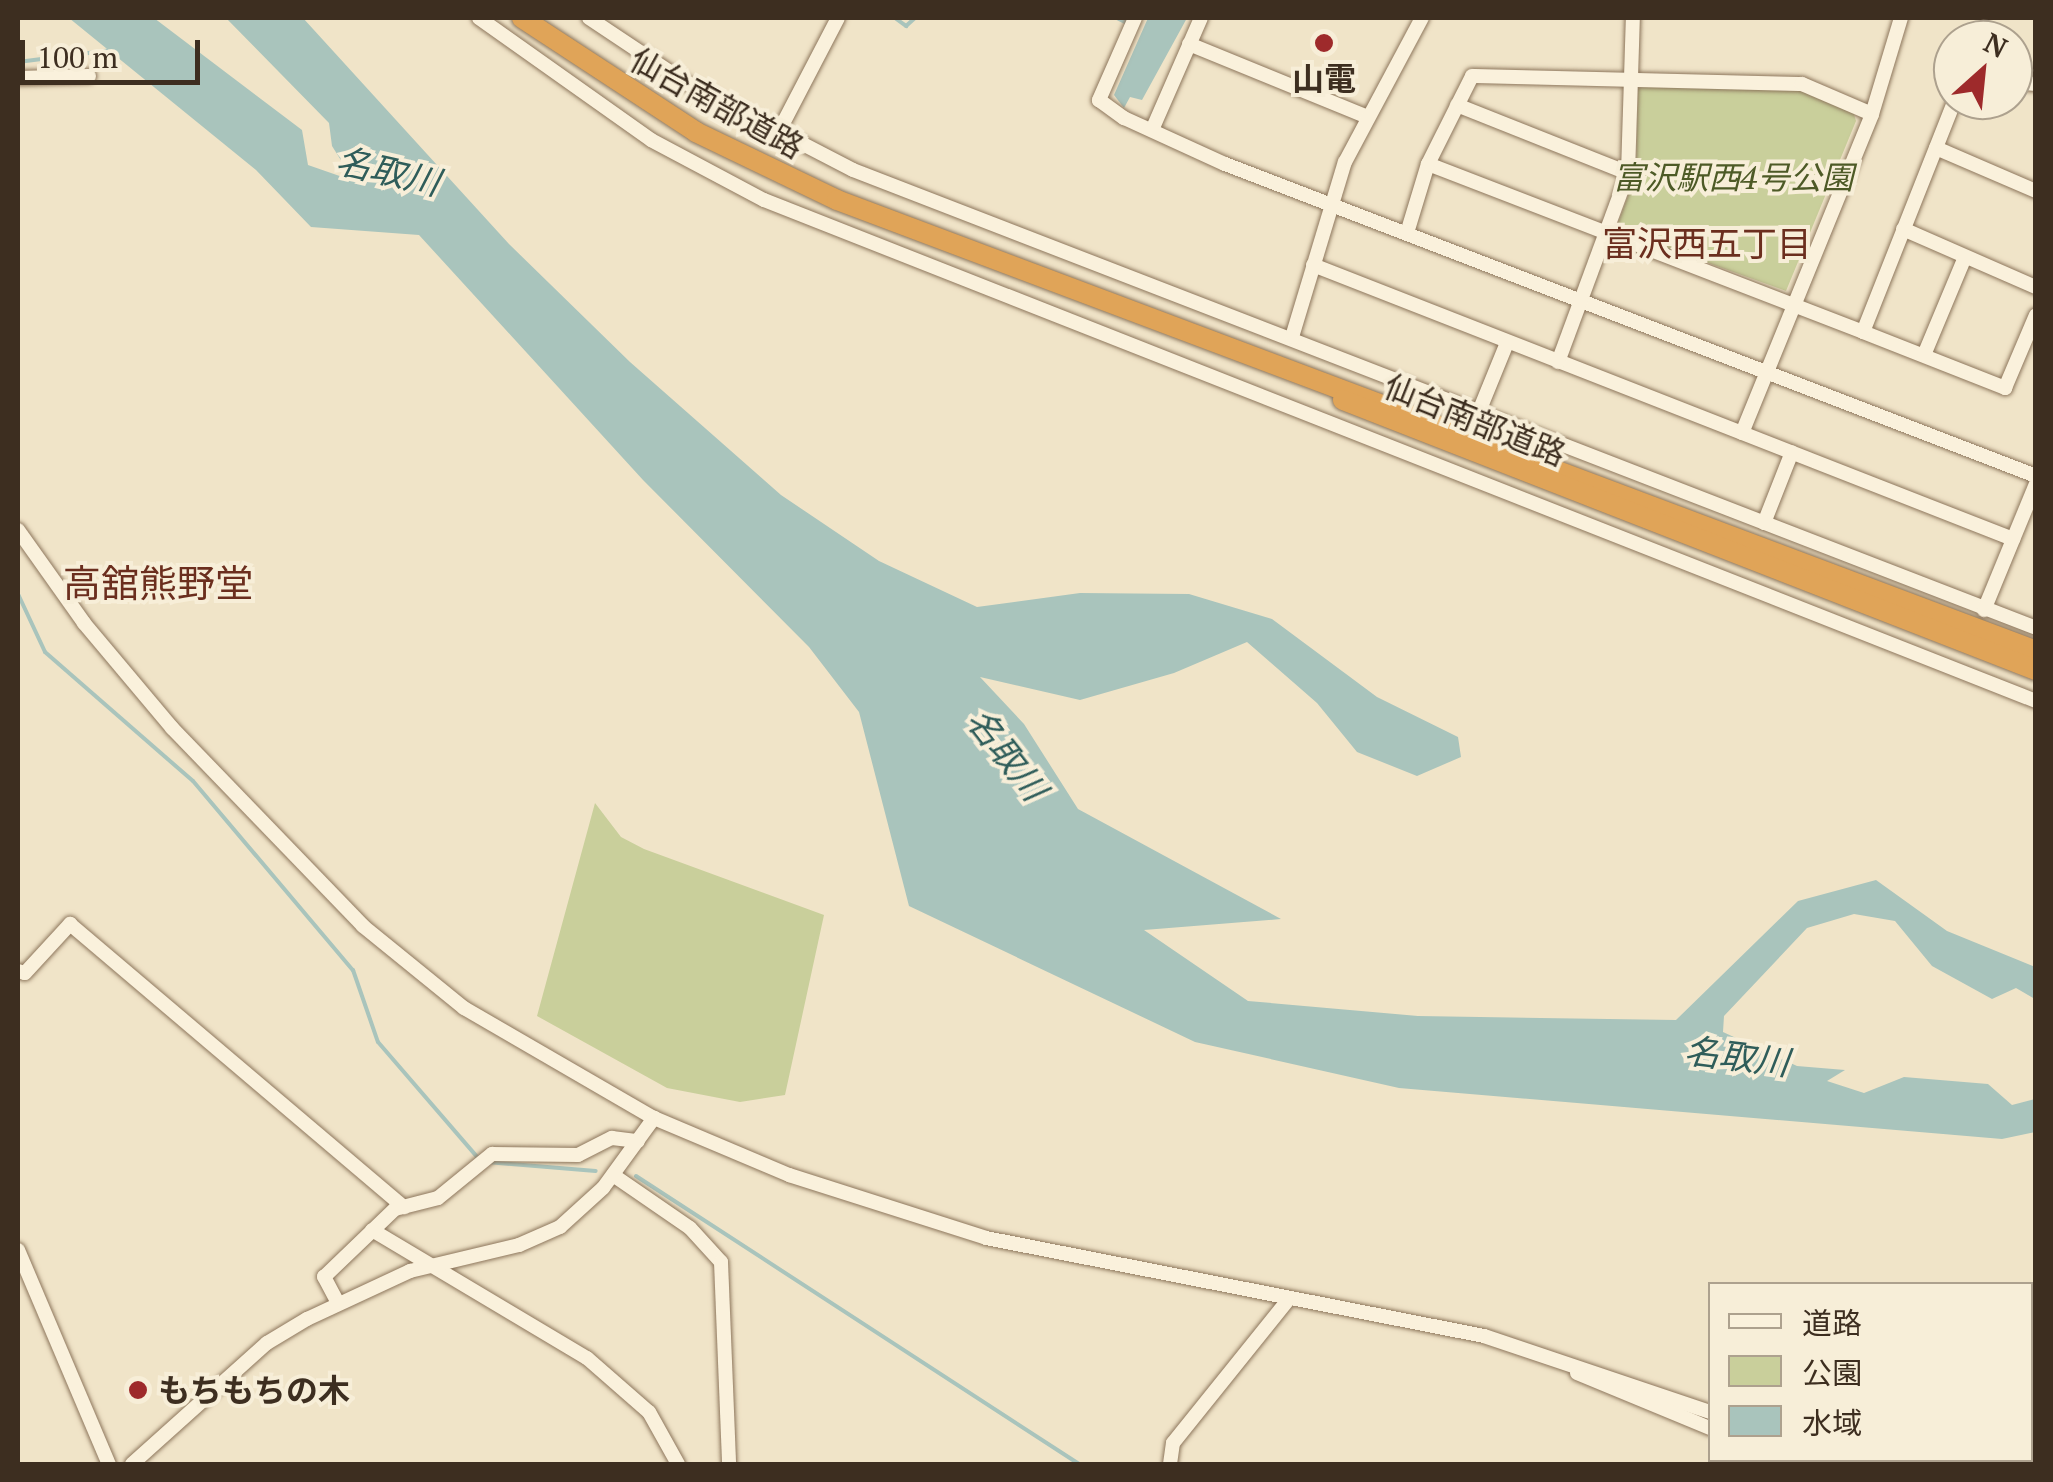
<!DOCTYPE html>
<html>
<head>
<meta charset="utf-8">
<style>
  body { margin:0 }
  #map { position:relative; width:2053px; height:1482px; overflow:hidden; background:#f0e4c8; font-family:"PT Serif","Noto Sans JP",serif }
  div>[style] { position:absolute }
  .green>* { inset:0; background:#c9cf9b }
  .water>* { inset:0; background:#a9c4bc }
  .stream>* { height:4px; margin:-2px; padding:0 2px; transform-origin:2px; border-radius:2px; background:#a9c4bc }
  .roads { filter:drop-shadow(0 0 2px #8d765c) drop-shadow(0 0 2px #8d765c) }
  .minor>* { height:14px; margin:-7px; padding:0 7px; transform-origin:7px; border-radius:7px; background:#faf1dc }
  .highway>* { height:20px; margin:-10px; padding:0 10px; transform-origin:10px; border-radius:10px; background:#e0a458 }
  .dots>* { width:28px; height:28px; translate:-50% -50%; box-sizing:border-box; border:5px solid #f7eed8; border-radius:50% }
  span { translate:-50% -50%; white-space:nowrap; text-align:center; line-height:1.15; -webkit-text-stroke:8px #f7eed8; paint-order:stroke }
  .poi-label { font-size:32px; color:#3d2e20; font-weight:700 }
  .left { translate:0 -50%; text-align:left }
  .street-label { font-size:32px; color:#3d2e20 }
  .park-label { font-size:32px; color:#4d5a26; font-style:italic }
  .water-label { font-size:35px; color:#2f5d5a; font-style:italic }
  .neighbourhood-label { font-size:35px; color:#6b2e1e }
  .quarter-label { font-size:38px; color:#6b2e1e }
  .frame { position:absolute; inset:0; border:20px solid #3d2e20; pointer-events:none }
  .legend { position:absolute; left:1708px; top:1282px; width:325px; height:180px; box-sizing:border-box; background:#f7eed8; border:2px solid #ada18e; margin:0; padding:12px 18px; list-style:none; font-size:30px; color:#3d2e20 }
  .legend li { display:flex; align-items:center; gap:20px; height:50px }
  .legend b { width:50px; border:2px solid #ada18e }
  .north { position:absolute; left:1933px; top:20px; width:100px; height:100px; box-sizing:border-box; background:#f7eed8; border:2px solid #ada18e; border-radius:50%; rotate:27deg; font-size:28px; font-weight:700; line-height:40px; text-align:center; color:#3d2e20 }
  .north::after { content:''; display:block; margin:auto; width:35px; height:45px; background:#9e2a2b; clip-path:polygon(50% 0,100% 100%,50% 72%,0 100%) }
  .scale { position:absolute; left:20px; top:40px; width:180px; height:45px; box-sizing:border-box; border:5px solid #3d2e20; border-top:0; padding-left:12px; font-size:30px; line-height:35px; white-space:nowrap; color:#3d2e20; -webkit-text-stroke:8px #f7eed8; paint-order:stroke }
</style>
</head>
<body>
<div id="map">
  <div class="green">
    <i style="clip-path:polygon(1646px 82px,1799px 88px,1853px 111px,1856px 121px,1786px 291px,1622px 232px,1618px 223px,1636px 174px,1638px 89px)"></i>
    <i style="clip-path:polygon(595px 803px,621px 837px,644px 849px,824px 915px,785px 1095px,740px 1102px,667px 1088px,537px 1016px)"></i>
  </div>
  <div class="water">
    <i style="clip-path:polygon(69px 18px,154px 18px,302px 130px,308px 165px,354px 181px,332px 146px,329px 123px,226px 18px,303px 18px,509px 244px,630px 362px,781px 495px,879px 561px,977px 607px,1080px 593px,1189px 594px,1272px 619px,1377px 697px,1458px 737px,1461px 757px,1417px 776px,1357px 752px,1317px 703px,1247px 642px,1174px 673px,1080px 700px,980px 677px,1024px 724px,1078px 809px,1281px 919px,1144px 930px,1248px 1001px,1418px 1016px,1676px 1020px,1798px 901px,1876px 880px,1947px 931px,2035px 967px,2035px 999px,2016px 988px,1992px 999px,1932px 966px,1895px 921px,1854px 914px,1807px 928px,1724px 1016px,1723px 1032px,1797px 1066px,1845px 1070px,1827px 1081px,1864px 1093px,1904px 1077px,1988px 1084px,2012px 1105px,2035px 1099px,2035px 1132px,2002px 1139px,1399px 1088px,1195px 1042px,909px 906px,859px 712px,809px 647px,643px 480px,419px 235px,311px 227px,256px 170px)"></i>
    <i style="clip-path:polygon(1148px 18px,1187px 18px,1142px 100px,1130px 97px,1124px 108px,1114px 95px)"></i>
  </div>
  <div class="stream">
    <i style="left:895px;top:18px;width:14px;rotate:36deg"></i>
    <i style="left:906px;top:26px;width:12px;rotate:-42deg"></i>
    <i style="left:1037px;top:18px;width:14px"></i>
    <i style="left:1117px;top:18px;width:9px;rotate:27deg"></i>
    <i style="left:18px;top:62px;width:95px;rotate:-7.3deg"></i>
    <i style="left:18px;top:594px;width:64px;rotate:65deg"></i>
    <i style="left:45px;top:652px;width:196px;rotate:41.1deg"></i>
    <i style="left:193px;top:781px;width:248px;rotate:49.8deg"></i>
    <i style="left:353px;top:970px;width:76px;rotate:70.9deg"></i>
    <i style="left:378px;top:1042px;width:153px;rotate:49.2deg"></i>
    <i style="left:18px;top:615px;width:2px;rotate:90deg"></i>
    <i style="left:487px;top:1162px;width:109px;rotate:4.7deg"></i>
    <i style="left:636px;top:1176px;width:528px;rotate:33.03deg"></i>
  </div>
  <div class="roads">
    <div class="minor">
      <i style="left:479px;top:18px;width:211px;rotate:35.3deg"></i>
      <i style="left:651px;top:140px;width:128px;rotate:28deg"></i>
      <i style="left:764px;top:200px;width:1367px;rotate:21.5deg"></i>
      <i style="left:589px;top:18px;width:123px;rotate:33.7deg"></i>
      <i style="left:691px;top:86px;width:182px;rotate:27.4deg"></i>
      <i style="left:853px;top:170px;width:1269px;rotate:21.16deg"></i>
      <i style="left:1135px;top:18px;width:90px;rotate:113.7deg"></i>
      <i style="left:1099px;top:100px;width:31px;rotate:36deg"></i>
      <i style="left:1124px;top:118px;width:111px;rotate:24.5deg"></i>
      <i style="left:1225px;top:164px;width:869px;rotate:21.04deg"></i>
      <i style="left:1189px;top:44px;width:193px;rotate:22.2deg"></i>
      <i style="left:18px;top:78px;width:71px;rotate:-1.6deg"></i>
      <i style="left:2013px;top:82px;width:23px;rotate:5deg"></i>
      <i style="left:1457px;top:105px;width:184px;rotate:21.7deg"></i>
      <i style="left:1152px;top:130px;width:122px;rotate:-66.4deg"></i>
      <i style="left:777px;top:135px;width:132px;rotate:-62.5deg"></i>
      <i style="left:1936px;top:148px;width:109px;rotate:23.3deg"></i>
      <i style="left:1428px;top:164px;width:466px;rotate:21.1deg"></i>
      <i style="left:1863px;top:332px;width:250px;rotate:-68.4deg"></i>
      <i style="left:1903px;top:229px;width:145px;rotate:23.6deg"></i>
      <i style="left:1407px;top:233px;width:72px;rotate:-73.1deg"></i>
      <i style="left:1428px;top:164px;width:98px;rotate:-63.4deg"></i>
      <i style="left:1472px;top:76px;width:330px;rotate:1.4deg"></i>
      <i style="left:1802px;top:84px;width:76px;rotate:23.2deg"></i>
      <i style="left:1313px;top:265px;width:752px;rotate:21.38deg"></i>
      <i style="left:1863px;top:332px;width:153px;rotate:21.5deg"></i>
      <i style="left:2005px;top:388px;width:79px;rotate:-67deg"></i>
      <i style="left:1292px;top:337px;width:183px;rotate:-73.2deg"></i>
      <i style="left:1345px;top:162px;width:163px;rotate:-61.9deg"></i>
      <i style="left:1924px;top:355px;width:106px;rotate:-67.3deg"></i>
      <i style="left:1558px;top:362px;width:202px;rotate:-69.7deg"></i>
      <i style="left:1628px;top:173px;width:155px;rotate:-88.2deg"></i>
      <i style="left:1480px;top:409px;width:71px;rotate:-67.8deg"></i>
      <i style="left:1742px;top:433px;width:344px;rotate:-67.8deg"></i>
      <i style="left:1872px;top:114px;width:100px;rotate:-73.2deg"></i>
      <i style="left:1764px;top:523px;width:76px;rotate:-68.5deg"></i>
      <i style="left:18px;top:530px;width:114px;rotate:54.6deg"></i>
      <i style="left:84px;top:623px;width:137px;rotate:50deg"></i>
      <i style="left:172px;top:728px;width:275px;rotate:46deg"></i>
      <i style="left:363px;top:926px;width:130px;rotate:39.1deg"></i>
      <i style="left:464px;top:1008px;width:220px;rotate:30.1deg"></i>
      <i style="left:654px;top:1118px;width:147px;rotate:22.9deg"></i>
      <i style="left:789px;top:1175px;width:207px;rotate:17.7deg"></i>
      <i style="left:986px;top:1238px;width:508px;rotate:11.13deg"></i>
      <i style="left:1484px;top:1336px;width:238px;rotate:18.6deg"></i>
      <i style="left:1984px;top:610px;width:136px;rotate:-67.6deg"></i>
      <i style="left:18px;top:971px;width:7px;rotate:16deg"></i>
      <i style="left:25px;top:973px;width:67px;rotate:-47.4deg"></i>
      <i style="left:70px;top:924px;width:438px;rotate:40.3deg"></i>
      <i style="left:613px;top:1175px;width:93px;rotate:34.5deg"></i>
      <i style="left:690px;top:1228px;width:46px;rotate:47.6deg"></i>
      <i style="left:721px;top:1262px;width:202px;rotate:87.7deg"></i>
      <i style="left:372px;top:1230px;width:250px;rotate:30.8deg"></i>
      <i style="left:587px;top:1358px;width:82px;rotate:41.1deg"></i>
      <i style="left:649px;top:1412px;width:60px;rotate:60.9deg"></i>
      <i style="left:18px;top:1250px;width:233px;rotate:67deg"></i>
      <i style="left:338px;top:1303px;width:30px;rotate:-118deg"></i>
      <i style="left:324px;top:1277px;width:98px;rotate:-43.8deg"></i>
      <i style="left:395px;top:1209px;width:44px;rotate:-14.3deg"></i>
      <i style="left:438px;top:1198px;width:70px;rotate:-39.2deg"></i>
      <i style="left:492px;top:1154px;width:86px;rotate:0.7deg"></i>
      <i style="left:578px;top:1155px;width:38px;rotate:-27deg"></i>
      <i style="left:612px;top:1138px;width:26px;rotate:7deg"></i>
      <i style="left:1577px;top:1373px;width:144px;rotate:22.5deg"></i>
      <i style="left:1788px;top:1460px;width:15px;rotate:16deg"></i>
      <i style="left:1831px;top:1460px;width:14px;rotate:17deg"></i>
      <i style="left:132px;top:1464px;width:181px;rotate:-41.9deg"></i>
      <i style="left:267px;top:1343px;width:47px;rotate:-31deg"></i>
      <i style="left:307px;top:1319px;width:114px;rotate:-25deg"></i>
      <i style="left:410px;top:1271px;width:112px;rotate:-13.4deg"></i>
      <i style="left:519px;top:1245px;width:45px;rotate:-23.7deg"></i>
      <i style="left:560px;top:1227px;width:58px;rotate:-42.2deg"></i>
      <i style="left:603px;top:1188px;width:87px;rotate:-53.9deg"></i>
      <i style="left:1170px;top:1464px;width:21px;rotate:-82deg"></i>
      <i style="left:1173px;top:1443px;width:184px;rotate:-51.2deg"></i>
    </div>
    <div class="highway">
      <i style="left:522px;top:18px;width:208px;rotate:33.2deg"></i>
      <i style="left:696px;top:132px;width:157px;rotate:25.7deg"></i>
      <i style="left:837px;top:200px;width:1281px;rotate:20.61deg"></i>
      <i style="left:1343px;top:400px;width:744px;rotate:21.29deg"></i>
    </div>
  </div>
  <div class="dots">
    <i style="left:1324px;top:43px;background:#9e2a2b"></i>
    <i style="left:138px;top:1390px;background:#9e2a2b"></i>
  </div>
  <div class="poi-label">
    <span style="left:1324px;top:78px">山電</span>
    <span class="left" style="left:158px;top:1390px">もちもちの木</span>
  </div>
  <div class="street-label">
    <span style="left:717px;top:103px;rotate:29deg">仙台南部道路</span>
    <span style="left:1475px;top:420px;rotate:22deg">仙台南部道路</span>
  </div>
  <div class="park-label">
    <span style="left:1733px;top:177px">富沢駅西4号公園</span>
  </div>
  <div class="water-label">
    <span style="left:388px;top:171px;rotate:13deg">名取川</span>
    <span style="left:1007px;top:754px;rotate:52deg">名取川</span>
    <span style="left:1737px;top:1056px;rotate:7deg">名取川</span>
  </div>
  <div class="neighbourhood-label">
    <span style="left:1707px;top:243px">富沢西五丁目</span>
  </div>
  <div class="quarter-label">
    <span style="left:158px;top:584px">高舘熊野堂</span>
  </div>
  <div class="frame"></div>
  <ul class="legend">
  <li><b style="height:12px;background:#faf1dc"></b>道路</li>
  <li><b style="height:28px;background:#c9cf9b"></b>公園</li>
  <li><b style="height:28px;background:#a9c4bc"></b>水域</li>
  </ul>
  <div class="north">N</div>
  <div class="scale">100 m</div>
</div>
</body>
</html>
